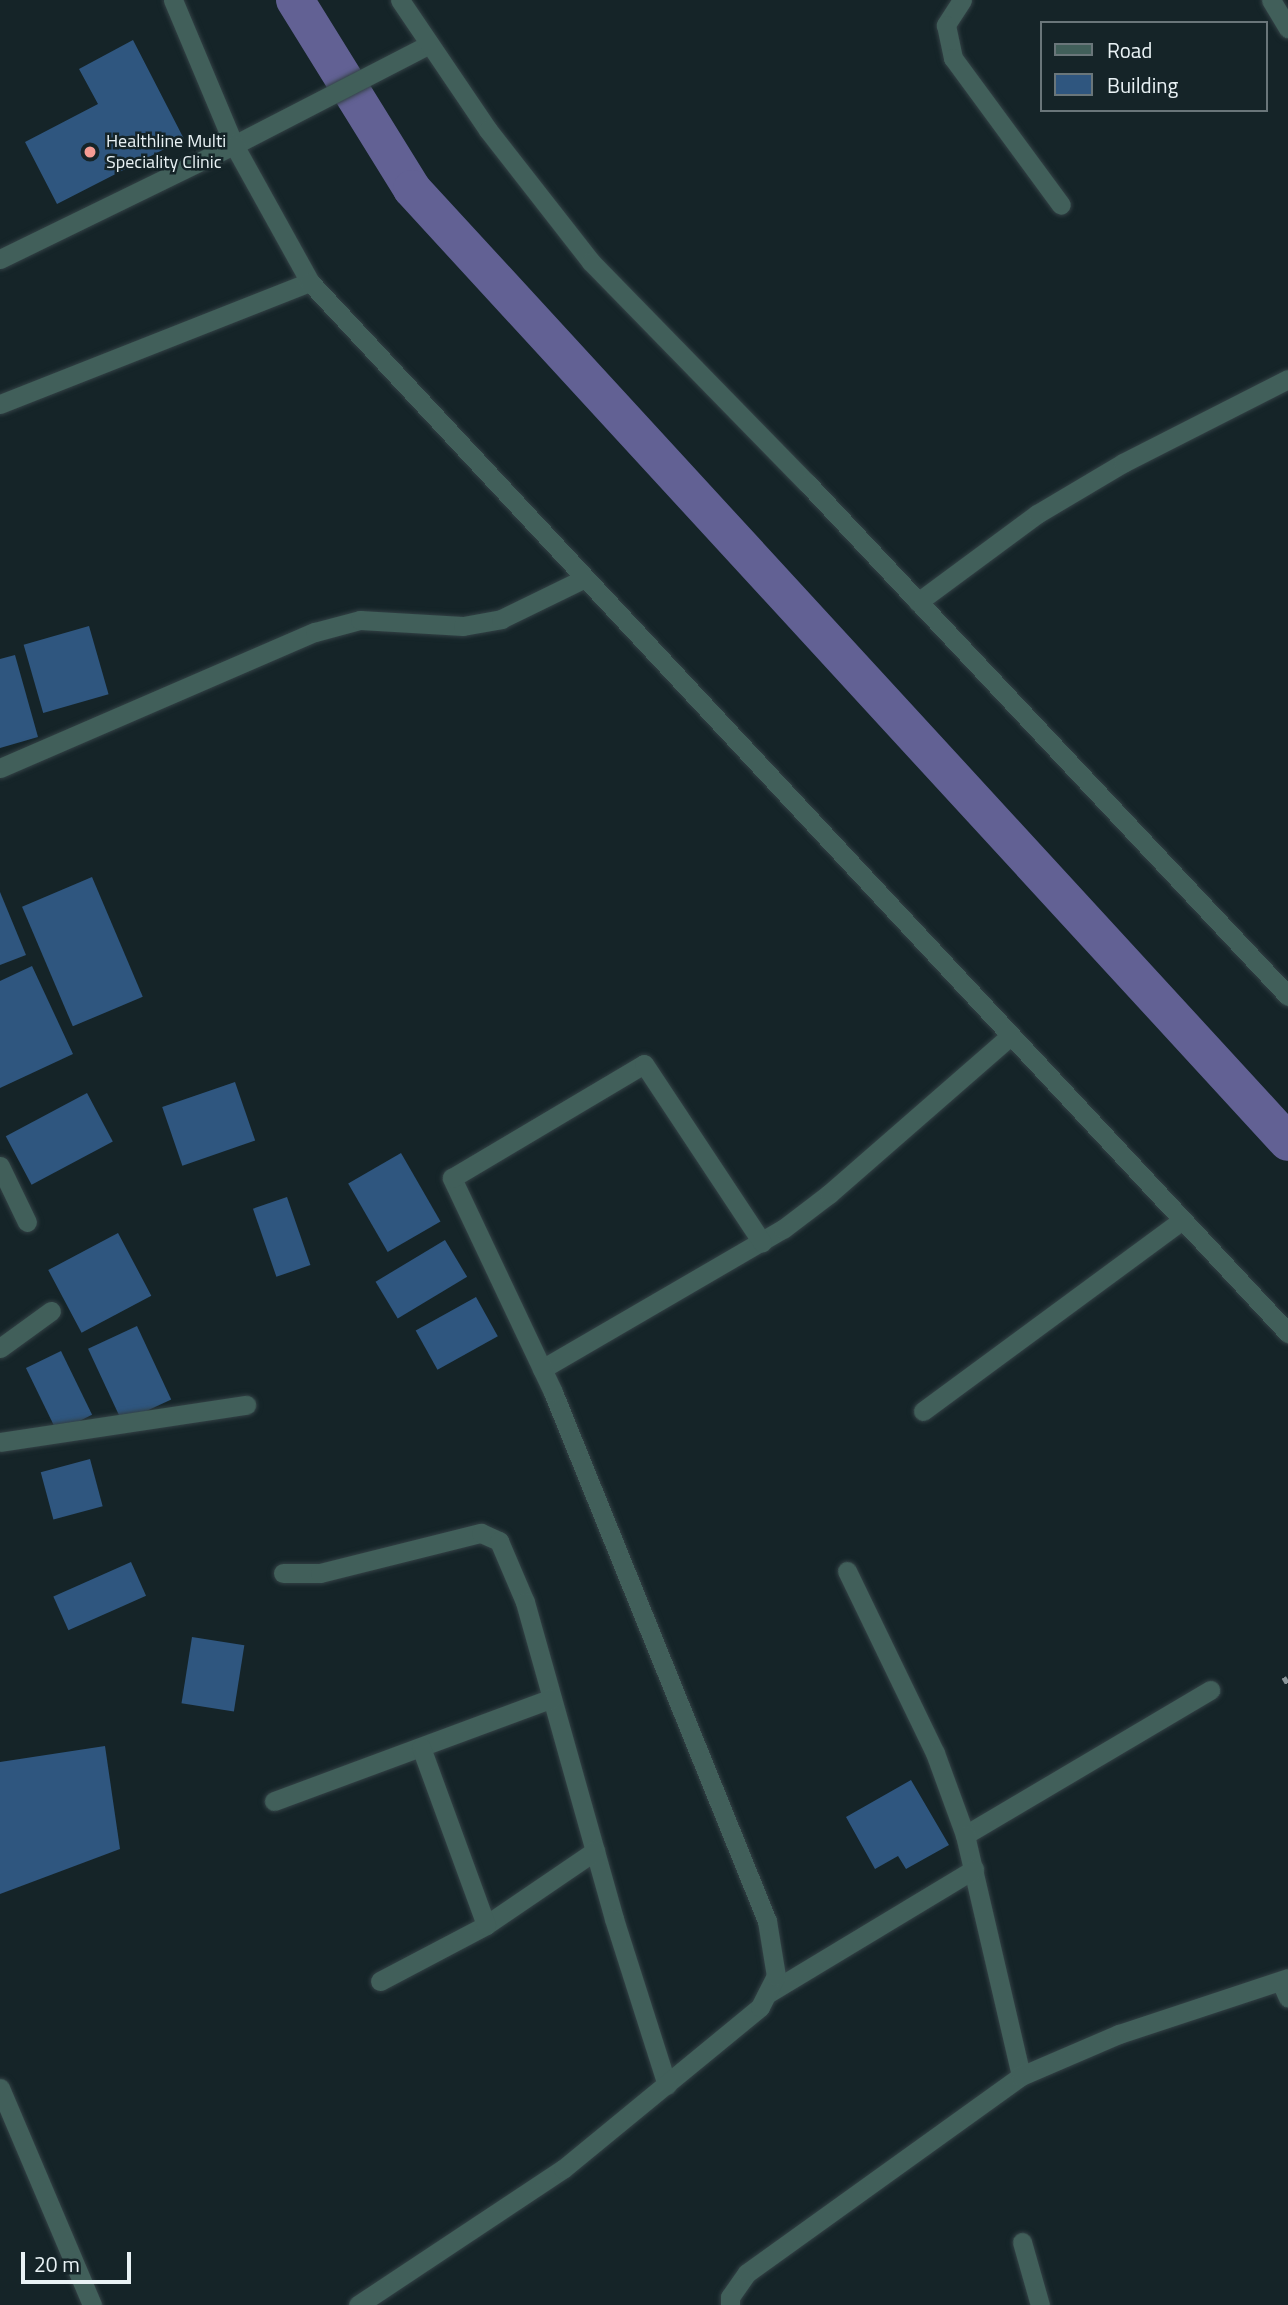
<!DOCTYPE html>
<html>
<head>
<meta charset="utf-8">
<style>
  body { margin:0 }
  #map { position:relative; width:1288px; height:2305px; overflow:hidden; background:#152428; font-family:"Titillium Web",sans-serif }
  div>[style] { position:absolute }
  .canal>* { height:38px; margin:-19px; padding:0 19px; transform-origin:19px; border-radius:19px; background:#626194 }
  .building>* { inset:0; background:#2f567f; transform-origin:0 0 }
  .path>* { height:4.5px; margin-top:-2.25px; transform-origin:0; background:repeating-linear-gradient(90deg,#899498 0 7px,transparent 0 10.5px) }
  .roads { filter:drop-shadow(0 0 2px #334145) drop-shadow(0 0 2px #334145) }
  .service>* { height:19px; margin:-9.5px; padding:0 9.5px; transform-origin:9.5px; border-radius:9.5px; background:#415f5a }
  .minor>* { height:19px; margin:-9.5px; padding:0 9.5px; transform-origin:9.5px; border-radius:9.5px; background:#415f5a }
  .tertiary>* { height:19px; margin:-9.5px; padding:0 9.5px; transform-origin:9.5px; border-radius:9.5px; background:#415f5a }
  .dots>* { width:19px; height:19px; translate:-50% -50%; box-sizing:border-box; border:4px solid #152428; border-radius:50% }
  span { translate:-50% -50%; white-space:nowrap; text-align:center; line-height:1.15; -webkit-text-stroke:5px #152428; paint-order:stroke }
  .poi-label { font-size:18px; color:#e9f2f5 }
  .left { translate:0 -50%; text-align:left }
  .legend { position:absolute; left:1040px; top:21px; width:228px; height:91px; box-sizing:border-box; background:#152428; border:2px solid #6a767a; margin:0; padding:9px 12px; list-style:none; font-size:21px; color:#e9f2f5 }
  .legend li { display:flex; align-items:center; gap:14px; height:35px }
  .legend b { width:35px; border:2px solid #6a767a }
  .scale { position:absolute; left:21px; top:2252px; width:110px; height:32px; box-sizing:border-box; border:4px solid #e9f2f5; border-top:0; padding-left:9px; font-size:21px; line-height:24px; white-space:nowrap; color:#e9f2f5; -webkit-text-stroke:5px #152428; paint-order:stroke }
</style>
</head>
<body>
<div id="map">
  <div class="canal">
    <i style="left:295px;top:0;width:222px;rotate:58.2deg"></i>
    <i style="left:412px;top:189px;width:1294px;rotate:47.41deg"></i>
  </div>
  <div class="building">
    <i style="clip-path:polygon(133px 40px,184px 139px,57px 204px,25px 142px,98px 104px,79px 69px)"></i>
    <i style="left:89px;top:626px;width:71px;height:68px;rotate:74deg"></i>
    <i style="clip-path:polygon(15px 655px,38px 737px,0 748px,0 659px)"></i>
    <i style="left:92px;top:877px;width:130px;height:76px;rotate:67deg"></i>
    <i style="clip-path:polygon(0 892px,26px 955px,0 965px)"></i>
    <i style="clip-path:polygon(32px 966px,73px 1054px,0 1088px,0 981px)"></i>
    <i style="left:235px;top:1082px;width:62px;height:77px;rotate:71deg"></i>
    <i style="left:87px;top:1093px;width:55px;height:92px;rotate:62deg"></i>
    <i style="left:401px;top:1153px;width:79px;height:61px;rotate:60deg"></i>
    <i style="left:287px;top:1197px;width:72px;height:36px;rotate:71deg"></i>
    <i style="left:118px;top:1233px;width:71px;height:79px;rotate:62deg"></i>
    <i style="left:445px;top:1240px;width:43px;height:81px;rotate:59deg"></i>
    <i style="left:476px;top:1297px;width:45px;height:69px;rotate:61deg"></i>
    <i style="left:137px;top:1326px;width:81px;height:54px;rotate:65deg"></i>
    <i style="left:61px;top:1351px;width:71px;height:39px;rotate:64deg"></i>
    <i style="left:90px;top:1459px;width:49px;height:51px;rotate:75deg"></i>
    <i style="left:131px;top:1562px;width:37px;height:85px;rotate:66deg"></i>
    <i style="left:192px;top:1637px;width:53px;height:67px;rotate:9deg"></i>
    <i style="clip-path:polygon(105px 1746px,120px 1849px,0 1894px,0 1762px)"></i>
    <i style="clip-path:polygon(911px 1780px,949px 1845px,906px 1869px,898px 1856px,875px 1869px,846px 1817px)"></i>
  </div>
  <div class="path">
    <i style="left:1284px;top:1677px;width:8px;rotate:60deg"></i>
  </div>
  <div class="roads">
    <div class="service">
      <i style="left:965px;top:1835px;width:285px;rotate:-30.6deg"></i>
    </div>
    <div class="minor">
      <i style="left:962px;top:0;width:30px;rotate:123deg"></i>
      <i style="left:946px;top:25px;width:34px;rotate:78deg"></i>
      <i style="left:953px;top:58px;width:182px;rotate:53.7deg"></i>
      <i style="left:1271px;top:0;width:33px;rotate:59deg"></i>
      <i style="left:0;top:259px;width:260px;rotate:-26deg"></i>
      <i style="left:234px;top:145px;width:220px;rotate:-27.3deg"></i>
      <i style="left:0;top:404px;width:333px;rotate:-21.5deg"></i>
      <i style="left:918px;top:602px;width:148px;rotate:-36.5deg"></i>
      <i style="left:1037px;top:514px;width:100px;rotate:-30.7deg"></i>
      <i style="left:1123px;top:463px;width:185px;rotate:-27deg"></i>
      <i style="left:0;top:768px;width:343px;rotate:-23.4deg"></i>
      <i style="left:315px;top:632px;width:47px;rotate:-14.9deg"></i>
      <i style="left:360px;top:620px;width:103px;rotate:3.3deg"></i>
      <i style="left:463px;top:626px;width:39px;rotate:-10deg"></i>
      <i style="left:501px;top:619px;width:93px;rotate:-26deg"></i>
      <i style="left:0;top:1166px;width:62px;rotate:64.3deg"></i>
      <i style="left:0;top:1348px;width:63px;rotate:-36deg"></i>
      <i style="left:542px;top:1369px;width:279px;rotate:-30.2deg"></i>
      <i style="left:783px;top:1229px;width:58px;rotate:-37.3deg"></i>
      <i style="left:829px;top:1194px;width:240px;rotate:-41.1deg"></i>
      <i style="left:923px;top:1411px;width:322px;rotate:-36.4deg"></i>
      <i style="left:0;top:1442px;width:249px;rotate:-8.6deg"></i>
      <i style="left:847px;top:1571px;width:202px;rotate:64.2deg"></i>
      <i style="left:935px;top:1753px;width:87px;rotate:69.9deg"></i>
      <i style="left:965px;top:1835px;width:247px;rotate:76.9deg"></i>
      <i style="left:283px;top:1573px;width:37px"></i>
      <i style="left:320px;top:1573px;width:166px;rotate:-14deg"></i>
      <i style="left:481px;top:1533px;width:20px;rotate:24deg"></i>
      <i style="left:499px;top:1541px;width:66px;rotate:66.9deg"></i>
      <i style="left:525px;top:1602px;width:329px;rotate:74.3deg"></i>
      <i style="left:614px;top:1919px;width:174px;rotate:72.3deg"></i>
      <i style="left:274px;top:1801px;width:296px;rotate:-20.3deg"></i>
      <i style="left:486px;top:1925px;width:132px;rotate:-34.2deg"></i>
      <i style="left:380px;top:1981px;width:120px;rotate:-27.8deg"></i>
      <i style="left:486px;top:1925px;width:189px;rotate:-110.1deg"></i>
      <i style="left:1281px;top:1982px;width:17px;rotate:66deg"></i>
      <i style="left:767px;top:1994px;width:242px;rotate:-31.1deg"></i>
      <i style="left:0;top:2088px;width:236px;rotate:67deg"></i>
      <i style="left:1022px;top:2242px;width:66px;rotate:74.1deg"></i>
      <i style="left:358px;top:2305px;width:246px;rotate:-33.6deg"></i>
      <i style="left:563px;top:2169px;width:255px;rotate:-39.4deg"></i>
      <i style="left:760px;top:2007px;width:35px;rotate:-63deg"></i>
      <i style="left:776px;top:1976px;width:56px;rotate:-99.3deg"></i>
      <i style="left:767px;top:1921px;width:571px;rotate:-112.03deg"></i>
      <i style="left:553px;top:1392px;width:237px;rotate:-115.3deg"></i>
      <i style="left:452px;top:1178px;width:223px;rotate:-30.7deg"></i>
      <i style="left:644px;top:1064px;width:214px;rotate:56.5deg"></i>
      <i style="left:730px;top:2305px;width:8px;rotate:-90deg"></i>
      <i style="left:730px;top:2297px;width:29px;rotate:-55deg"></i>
      <i style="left:747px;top:2273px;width:337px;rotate:-35.7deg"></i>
      <i style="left:1021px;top:2076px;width:107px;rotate:-23.2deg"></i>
      <i style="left:1119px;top:2034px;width:178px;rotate:-18.3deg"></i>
    </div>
    <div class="tertiary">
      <i style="left:173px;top:0;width:157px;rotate:67.2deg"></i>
      <i style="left:234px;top:145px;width:157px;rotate:61deg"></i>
      <i style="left:310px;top:282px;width:1436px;rotate:47.06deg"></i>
      <i style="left:400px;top:0;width:157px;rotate:55.9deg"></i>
      <i style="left:488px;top:130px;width:167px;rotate:52deg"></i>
      <i style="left:591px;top:262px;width:309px;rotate:45.7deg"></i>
      <i style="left:807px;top:483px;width:703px;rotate:46.84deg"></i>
    </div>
  </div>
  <div class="dots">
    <i style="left:90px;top:152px;background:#f59c94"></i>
  </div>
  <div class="poi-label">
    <span class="left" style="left:106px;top:152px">Healthline Multi<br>Speciality Clinic</span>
  </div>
  <ul class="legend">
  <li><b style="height:9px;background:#415f5a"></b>Road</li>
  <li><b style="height:19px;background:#2f567f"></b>Building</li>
  </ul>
  <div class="scale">20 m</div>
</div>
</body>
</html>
